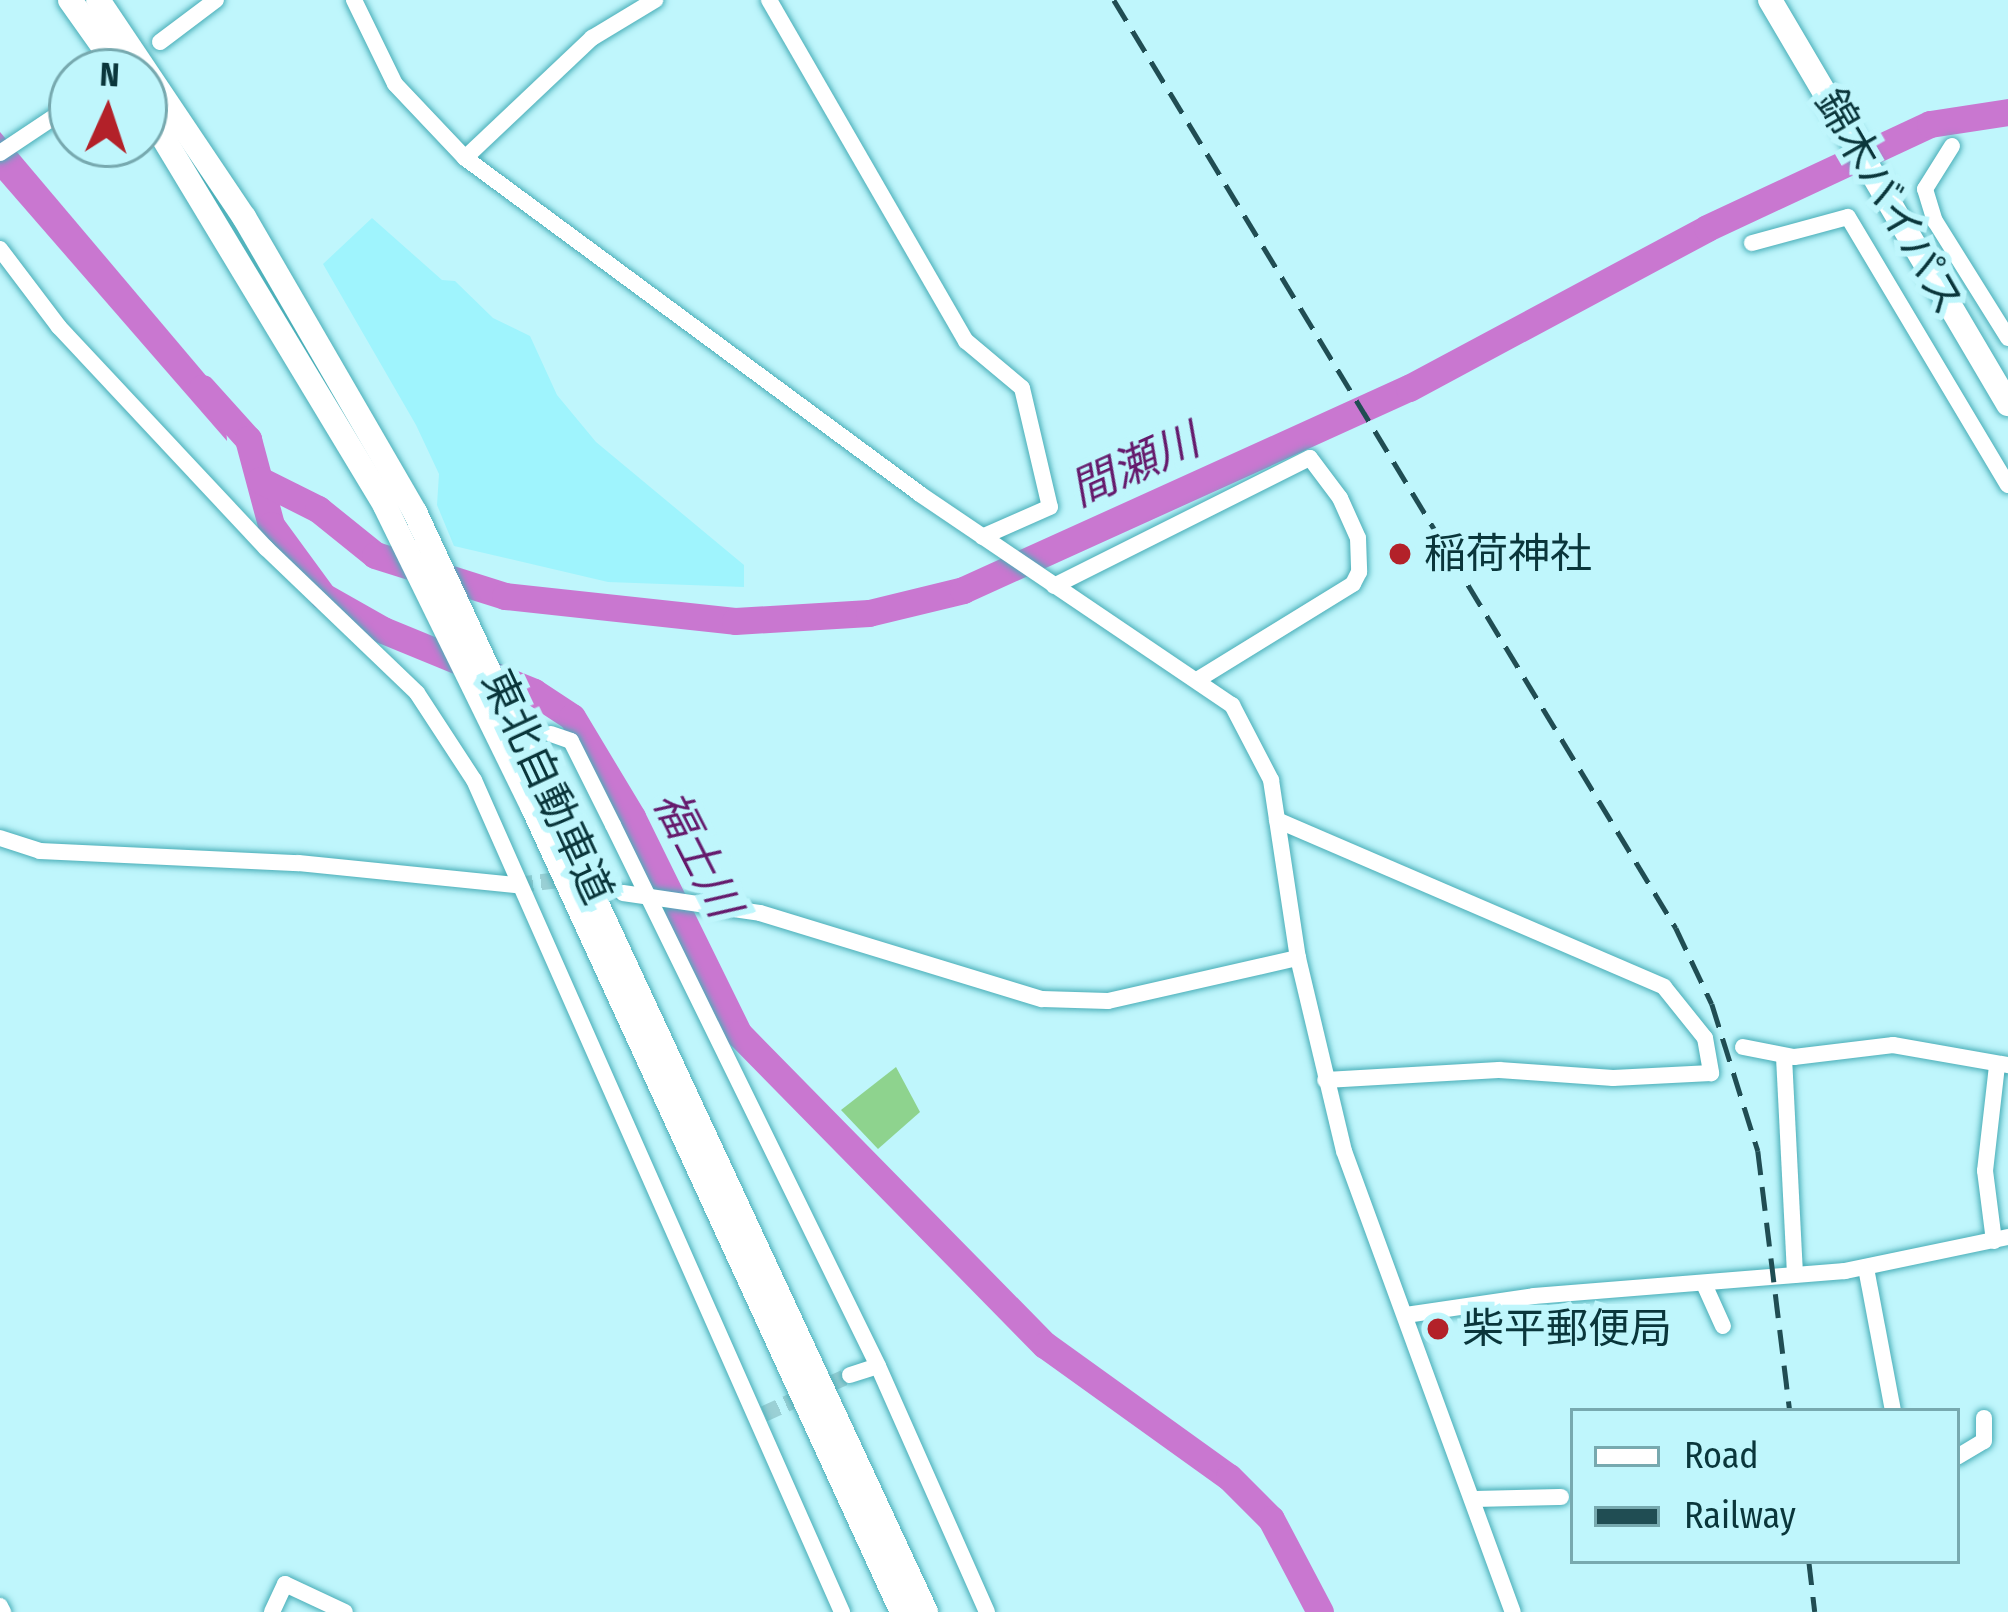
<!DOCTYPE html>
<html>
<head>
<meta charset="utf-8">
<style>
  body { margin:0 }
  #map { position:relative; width:2008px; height:1612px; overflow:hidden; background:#bff6fc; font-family:"Fira Sans Condensed","Noto Sans JP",sans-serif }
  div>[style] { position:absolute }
  .built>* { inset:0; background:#9ff4fd }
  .green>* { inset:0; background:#8ed38e }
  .water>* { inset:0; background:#c977d0 }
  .river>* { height:27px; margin:-13.5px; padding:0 13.5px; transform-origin:13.5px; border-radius:13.5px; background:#c977d0 }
  .minor-tunnel>* { height:16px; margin-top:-8px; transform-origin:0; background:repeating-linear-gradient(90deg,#9bd0d5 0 16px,transparent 0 24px) }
  .roads { filter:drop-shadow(0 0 3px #48adb7) drop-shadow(0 0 3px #48adb7) }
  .minor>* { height:16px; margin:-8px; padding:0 8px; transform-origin:8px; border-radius:8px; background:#fff }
  .highway>* { height:24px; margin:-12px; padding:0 12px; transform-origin:12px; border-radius:12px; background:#fff }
  .rail>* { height:4.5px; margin-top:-2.25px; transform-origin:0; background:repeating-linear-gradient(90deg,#204d53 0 24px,transparent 0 36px) }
  .dots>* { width:33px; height:33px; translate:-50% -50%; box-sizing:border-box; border:6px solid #bff6fc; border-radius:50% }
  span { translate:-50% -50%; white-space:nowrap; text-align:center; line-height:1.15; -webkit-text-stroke:12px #bff6fc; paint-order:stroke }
  .street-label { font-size:42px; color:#0a363b }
  .poi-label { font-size:42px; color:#0a363b }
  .left { translate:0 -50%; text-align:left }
  .water-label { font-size:45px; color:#651a6c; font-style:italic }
  .legend { position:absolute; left:1570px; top:1408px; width:390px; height:156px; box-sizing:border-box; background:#bff6fc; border:3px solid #77a9af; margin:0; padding:15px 21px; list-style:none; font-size:36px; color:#0a363b }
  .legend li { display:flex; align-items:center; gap:24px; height:60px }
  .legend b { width:60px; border:3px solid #77a9af }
  .north { position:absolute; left:48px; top:48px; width:120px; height:120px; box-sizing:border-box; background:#bff6fc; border:3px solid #77a9af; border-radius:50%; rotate:3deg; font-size:33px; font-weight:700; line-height:48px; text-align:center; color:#0a363b }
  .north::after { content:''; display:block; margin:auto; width:42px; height:54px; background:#b32129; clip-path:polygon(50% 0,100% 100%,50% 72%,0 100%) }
</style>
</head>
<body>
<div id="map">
  <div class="built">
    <i style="clip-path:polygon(372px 218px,442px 280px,455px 281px,493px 318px,530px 336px,557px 395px,596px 442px,744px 565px,744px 587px,608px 582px,454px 546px,437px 505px,439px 474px,416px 425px,323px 264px)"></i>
  </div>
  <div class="green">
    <i style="clip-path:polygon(896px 1067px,920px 1112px,878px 1149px,841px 1110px)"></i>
  </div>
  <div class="water">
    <i style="clip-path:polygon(0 132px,224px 397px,227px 441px,0 180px)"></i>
  </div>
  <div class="river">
    <i style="left:202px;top:388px;width:69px;rotate:48deg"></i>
    <i style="left:248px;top:439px;width:89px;rotate:75deg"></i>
    <i style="left:271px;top:525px;width:88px;rotate:53.8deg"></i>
    <i style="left:323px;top:596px;width:69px;rotate:29.5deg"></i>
    <i style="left:383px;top:630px;width:163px;rotate:22.3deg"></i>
    <i style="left:534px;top:692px;width:45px;rotate:33.3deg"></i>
    <i style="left:572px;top:717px;width:117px;rotate:59deg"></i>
    <i style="left:632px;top:817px;width:242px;rotate:63.8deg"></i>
    <i style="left:739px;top:1034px;width:436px;rotate:45.5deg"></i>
    <i style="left:1045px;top:1345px;width:226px;rotate:35.7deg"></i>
    <i style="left:1229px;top:1477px;width:59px;rotate:45deg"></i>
    <i style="left:1271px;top:1519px;width:105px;rotate:62.2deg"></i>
    <i style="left:260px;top:480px;width:65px;rotate:26.6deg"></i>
    <i style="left:318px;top:509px;width:73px;rotate:38.9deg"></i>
    <i style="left:375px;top:555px;width:136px;rotate:17.5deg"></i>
    <i style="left:505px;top:596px;width:231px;rotate:6.2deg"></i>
    <i style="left:735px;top:621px;width:134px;rotate:-3.4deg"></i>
    <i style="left:869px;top:613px;width:97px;rotate:-13.7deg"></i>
    <i style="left:963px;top:590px;width:490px;rotate:-24.4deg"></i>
    <i style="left:1409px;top:388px;width:338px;rotate:-28.2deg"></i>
    <i style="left:1707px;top:228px;width:246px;rotate:-25deg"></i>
    <i style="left:1930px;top:124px;width:79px;rotate:-8.7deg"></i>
  </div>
  <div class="minor-tunnel">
    <i style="left:517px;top:885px;width:51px;rotate:-6.7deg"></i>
    <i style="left:568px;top:879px;width:57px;rotate:14.3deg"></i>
    <i style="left:764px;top:1414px;width:94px;rotate:-24.4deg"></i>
  </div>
  <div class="roads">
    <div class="minor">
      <i style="left:354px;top:0;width:93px;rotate:64deg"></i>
      <i style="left:395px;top:84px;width:102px;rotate:46.6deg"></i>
      <i style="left:465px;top:158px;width:566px;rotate:36.44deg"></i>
      <i style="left:920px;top:494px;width:377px;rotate:34.1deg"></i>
      <i style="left:1232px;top:705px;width:85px;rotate:62.5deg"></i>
      <i style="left:1271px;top:780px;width:180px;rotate:81.4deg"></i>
      <i style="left:1298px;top:958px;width:198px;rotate:76.6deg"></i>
      <i style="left:1344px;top:1151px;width:491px;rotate:69.9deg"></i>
      <i style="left:769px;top:0;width:394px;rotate:60deg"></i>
      <i style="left:966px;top:341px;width:73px;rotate:40deg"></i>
      <i style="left:1022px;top:388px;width:122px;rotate:76.8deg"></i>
      <i style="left:1050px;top:507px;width:74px;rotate:156.2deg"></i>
      <i style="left:160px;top:42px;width:70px;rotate:-36.9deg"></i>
      <i style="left:1952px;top:146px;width:51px;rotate:122.1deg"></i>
      <i style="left:1925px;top:189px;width:34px;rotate:73deg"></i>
      <i style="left:1935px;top:221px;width:138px;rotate:58deg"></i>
      <i style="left:0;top:153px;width:87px;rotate:-33.7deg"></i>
      <i style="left:465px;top:158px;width:175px;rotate:-43.4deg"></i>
      <i style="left:592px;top:38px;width:74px;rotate:-31.1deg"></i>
      <i style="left:1752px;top:243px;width:99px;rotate:-15.2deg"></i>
      <i style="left:1848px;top:217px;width:312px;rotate:59.2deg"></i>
      <i style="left:0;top:249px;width:98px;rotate:52.9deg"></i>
      <i style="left:59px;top:327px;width:303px;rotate:46.9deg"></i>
      <i style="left:266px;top:548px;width:209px;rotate:43.8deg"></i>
      <i style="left:417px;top:693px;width:104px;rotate:56.8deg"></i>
      <i style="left:474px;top:780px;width:910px;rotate:66.14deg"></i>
      <i style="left:1054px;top:586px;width:286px;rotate:-26.6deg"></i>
      <i style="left:1310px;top:458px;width:50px;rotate:53.1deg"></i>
      <i style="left:1340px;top:498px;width:44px;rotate:65.8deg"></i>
      <i style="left:1358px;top:538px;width:34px;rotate:88deg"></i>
      <i style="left:1359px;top:572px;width:13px;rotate:117deg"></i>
      <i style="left:1353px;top:584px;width:180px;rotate:148.4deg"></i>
      <i style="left:551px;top:734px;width:21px;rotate:19deg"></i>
      <i style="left:571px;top:741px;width:94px;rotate:63.4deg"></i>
      <i style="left:613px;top:825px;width:602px;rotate:63.9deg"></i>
      <i style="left:878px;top:1366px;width:269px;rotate:66.1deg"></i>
      <i style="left:1277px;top:820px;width:421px;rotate:23.3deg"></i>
      <i style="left:1664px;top:987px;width:65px;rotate:51.2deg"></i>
      <i style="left:1705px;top:1038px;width:36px;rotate:80deg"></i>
      <i style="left:1711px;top:1073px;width:98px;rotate:177.1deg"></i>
      <i style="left:1613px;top:1078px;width:114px;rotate:-176deg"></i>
      <i style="left:1499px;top:1070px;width:174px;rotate:176.7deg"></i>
      <i style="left:0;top:838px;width:42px;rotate:18deg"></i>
      <i style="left:40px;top:851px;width:259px;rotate:2.7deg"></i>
      <i style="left:299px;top:863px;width:219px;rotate:5.8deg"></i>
      <i style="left:623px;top:893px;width:138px;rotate:8.3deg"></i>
      <i style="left:760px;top:913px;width:295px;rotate:17deg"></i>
      <i style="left:1042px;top:999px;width:66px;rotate:1.7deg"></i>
      <i style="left:1108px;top:1001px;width:195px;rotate:-12.8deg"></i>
      <i style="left:1743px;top:1047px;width:52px;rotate:11.1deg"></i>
      <i style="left:1794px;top:1057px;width:100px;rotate:-6.9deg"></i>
      <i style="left:1893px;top:1045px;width:117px;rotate:9.9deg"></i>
      <i style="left:1784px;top:1057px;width:218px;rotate:87.1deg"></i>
      <i style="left:1994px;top:1241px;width:71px;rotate:-97.3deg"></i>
      <i style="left:1985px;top:1171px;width:107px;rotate:-83.5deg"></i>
      <i style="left:1866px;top:1268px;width:146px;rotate:79.3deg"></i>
      <i style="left:1704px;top:1284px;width:46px;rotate:65.7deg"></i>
      <i style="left:1406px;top:1315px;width:129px;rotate:-8.4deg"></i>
      <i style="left:1534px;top:1296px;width:312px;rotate:-4.6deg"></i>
      <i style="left:1845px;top:1271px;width:167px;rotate:-11.8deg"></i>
      <i style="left:850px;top:1375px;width:29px;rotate:-18deg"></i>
      <i style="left:1957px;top:1457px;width:31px;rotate:-31deg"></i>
      <i style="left:1984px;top:1441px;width:23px;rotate:-90deg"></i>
      <i style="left:1472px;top:1499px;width:89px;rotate:-1.3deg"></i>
      <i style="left:0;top:1606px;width:7px;rotate:63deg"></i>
      <i style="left:272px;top:1612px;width:31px;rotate:-65deg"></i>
      <i style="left:285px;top:1584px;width:66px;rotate:25deg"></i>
    </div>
    <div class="highway">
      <i style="left:70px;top:0;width:88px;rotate:54.7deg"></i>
      <i style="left:98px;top:0;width:262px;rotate:56.1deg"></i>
      <i style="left:244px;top:217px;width:341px;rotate:59.9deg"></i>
      <i style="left:415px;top:512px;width:1213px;rotate:65.08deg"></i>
      <i style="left:1770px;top:0;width:469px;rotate:59.5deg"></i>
      <i style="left:144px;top:106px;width:467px;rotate:58.9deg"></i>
      <i style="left:385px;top:506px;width:336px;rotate:63.9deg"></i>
      <i style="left:533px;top:808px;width:885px;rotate:65.35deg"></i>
    </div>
  </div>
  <div class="rail">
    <i style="left:1114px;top:0;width:1085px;rotate:58.8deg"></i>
    <i style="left:1676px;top:928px;width:84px;rotate:64.7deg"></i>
    <i style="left:1712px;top:1004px;width:154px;rotate:72.6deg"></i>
    <i style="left:1758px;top:1151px;width:262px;rotate:83deg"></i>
    <i style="left:1809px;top:1561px;width:51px;rotate:83.3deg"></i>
  </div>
  <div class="dots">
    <i style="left:1400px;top:554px;background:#b32129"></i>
    <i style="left:1438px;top:1329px;background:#b32129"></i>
  </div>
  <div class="street-label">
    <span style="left:1889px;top:202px;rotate:60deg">錦木バイパス</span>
    <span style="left:547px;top:787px;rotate:65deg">東北自動車道</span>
  </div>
  <div class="poi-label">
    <span class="left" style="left:1424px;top:554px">稲荷神社</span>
    <span class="left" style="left:1462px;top:1329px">柴平郵便局</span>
  </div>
  <div class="water-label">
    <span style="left:1135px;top:466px;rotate:-24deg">間瀬川</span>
    <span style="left:696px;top:854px;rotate:63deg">福士川</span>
  </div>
  <ul class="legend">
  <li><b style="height:15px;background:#fff"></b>Road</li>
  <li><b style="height:15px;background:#204d53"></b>Railway</li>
  </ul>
  <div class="north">N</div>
</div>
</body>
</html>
